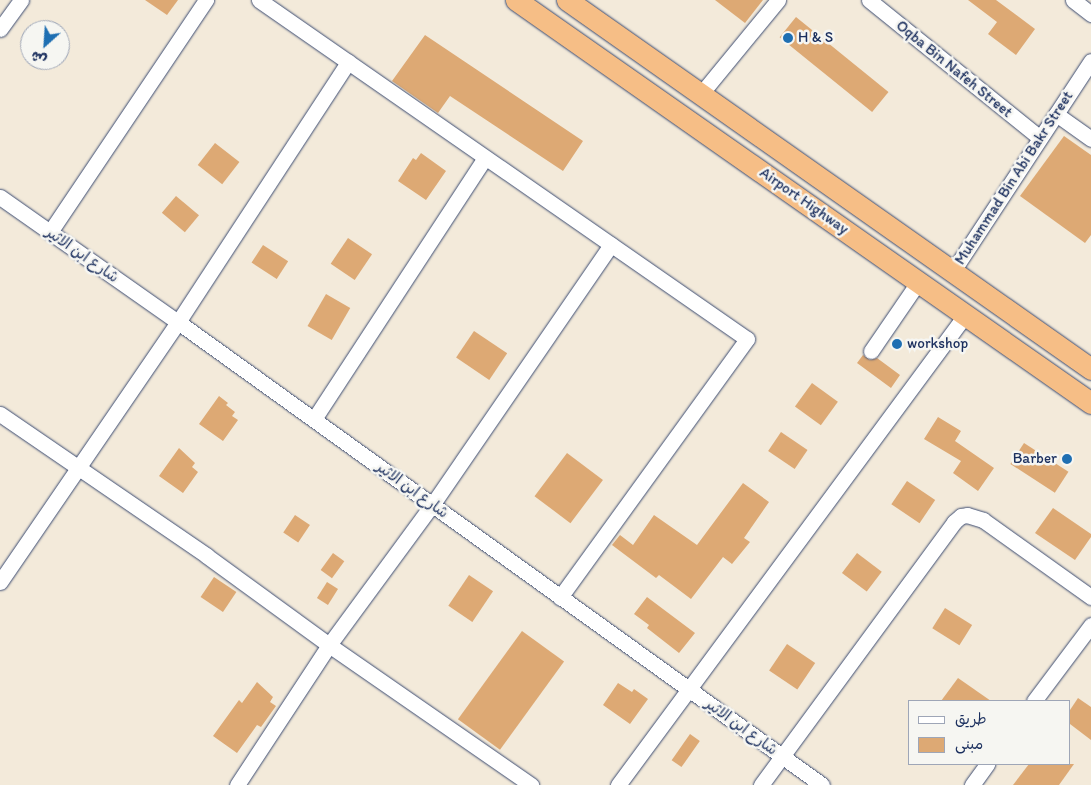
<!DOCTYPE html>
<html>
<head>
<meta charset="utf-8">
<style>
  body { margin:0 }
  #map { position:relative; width:1091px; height:785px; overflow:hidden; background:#f3eada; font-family:Itim,"Playpen Sans Arabic",sans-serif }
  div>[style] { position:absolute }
  .building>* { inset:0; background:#dda974; transform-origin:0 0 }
  .roads { filter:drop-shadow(0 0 1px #3b4b71) drop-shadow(0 0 1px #3b4b71) }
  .minor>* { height:15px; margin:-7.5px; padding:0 7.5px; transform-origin:7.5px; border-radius:7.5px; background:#fff }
  .highway>* { height:21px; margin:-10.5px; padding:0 10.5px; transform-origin:10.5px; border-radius:10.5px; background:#f6be86 }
  .dots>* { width:14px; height:14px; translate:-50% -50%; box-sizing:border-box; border:2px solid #f6f6f2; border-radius:50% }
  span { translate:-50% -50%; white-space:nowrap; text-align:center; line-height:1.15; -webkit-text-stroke:5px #f6f6f2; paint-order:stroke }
  .poi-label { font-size:15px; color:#1b2f5e }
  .left { translate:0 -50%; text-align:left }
  .right { translate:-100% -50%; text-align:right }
  .street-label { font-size:15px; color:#1b2f5e }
  .legend { position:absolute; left:908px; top:700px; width:162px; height:65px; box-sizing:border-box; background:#f6f6f2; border:1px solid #9ea6b7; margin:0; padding:6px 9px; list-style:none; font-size:15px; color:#1b2f5e }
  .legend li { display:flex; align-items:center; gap:10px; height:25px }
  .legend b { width:25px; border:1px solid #9ea6b7 }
  .north { position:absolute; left:20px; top:20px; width:50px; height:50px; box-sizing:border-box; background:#f6f6f2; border:1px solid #9ea6b7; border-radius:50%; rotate:206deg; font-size:14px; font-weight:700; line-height:20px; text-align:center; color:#1b2f5e }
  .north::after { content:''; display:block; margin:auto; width:18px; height:22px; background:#1f6fb2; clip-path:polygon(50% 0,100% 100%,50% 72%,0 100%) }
</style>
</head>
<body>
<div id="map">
  <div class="building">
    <i style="clip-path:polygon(145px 0,178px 0,167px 15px)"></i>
    <i style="clip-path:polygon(715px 0,763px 0,745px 23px)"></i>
    <i style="clip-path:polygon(968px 0,996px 0,1035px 29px,1016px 55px,988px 34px,997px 22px)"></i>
    <i style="left:796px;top:17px;width:119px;height:26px;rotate:39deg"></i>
    <i style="clip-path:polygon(425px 35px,583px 141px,563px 171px,450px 96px,438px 113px,392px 81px)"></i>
    <i style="clip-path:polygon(1064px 136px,1091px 155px,1091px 235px,1085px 243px,1020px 196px)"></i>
    <i style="left:215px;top:143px;width:31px;height:28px;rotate:38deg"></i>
    <i style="clip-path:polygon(421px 153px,446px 171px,426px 200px,398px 181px,413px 158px,416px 160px)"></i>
    <i style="left:176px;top:196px;width:30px;height:22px;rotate:40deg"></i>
    <i style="left:348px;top:238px;width:29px;height:31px;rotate:34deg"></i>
    <i style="left:263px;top:245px;width:30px;height:21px;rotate:33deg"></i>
    <i style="left:326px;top:294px;width:28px;height:37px;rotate:30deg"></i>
    <i style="left:474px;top:331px;width:40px;height:32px;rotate:34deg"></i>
    <i style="clip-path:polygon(863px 355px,870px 360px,877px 358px,900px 375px,891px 388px,857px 363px)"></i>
    <i style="left:812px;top:383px;width:32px;height:29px;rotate:36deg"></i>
    <i style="clip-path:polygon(219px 396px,228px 403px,226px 405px,235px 412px,232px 416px,238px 420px,223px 441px,199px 424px)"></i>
    <i style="clip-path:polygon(938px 417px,961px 431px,955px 441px,994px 468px,978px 491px,953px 473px,961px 461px,924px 439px)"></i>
    <i style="left:781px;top:432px;width:32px;height:23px;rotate:34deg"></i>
    <i style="left:1024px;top:443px;width:53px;height:25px;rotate:33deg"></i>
    <i style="clip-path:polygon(179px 448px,195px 463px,192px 467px,198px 472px,183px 493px,159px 476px)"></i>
    <i style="left:567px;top:453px;width:45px;height:54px;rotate:37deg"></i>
    <i style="left:907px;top:481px;width:34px;height:28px;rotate:34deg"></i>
    <i style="clip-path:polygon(743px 483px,769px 502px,744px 538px,750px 542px,732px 564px,723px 557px,691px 599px,659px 575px,656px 578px,612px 545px,620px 535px,633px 545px,654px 515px,697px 545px)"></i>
    <i style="clip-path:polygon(1053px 508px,1091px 534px,1091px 537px,1075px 560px,1035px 533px)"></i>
    <i style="left:295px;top:515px;width:18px;height:21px;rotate:34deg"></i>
    <i style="left:333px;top:553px;width:14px;height:21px;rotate:36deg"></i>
    <i style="left:857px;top:553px;width:31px;height:25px;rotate:37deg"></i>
    <i style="left:469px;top:575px;width:29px;height:37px;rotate:34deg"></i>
    <i style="left:214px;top:577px;width:27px;height:24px;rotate:34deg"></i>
    <i style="left:327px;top:582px;width:13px;height:19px;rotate:32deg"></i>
    <i style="clip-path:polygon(647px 597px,695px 633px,679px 653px,647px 628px,649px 625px,634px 614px)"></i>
    <i style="left:945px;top:608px;width:32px;height:24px;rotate:32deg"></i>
    <i style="left:522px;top:631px;width:52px;height:109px;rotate:36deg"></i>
    <i style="left:787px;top:644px;width:34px;height:32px;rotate:34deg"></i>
    <i style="clip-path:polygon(958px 678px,991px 701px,941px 701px)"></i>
    <i style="clip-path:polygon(257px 682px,273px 697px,270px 702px,276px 706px,261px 727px,257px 725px,237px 753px,213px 736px,239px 700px,242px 703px)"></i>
    <i style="clip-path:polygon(618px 683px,632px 692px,634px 689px,648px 699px,630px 724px,603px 705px)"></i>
    <i style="clip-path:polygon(1078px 698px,1091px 707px,1091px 740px,1070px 724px,1070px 710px)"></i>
    <i style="left:690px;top:734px;width:12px;height:32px;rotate:35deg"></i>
    <i style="clip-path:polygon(1029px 764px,1074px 764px,1059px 785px,1013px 785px)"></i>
  </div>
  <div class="roads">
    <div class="minor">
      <i style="left:259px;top:0;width:594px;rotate:34.79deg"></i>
      <i style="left:747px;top:339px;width:319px;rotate:125.9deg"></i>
      <i style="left:869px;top:0;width:218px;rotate:38.9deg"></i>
      <i style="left:1073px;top:0;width:23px;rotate:38deg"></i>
      <i style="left:0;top:29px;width:36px;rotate:-54deg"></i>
      <i style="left:700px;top:95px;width:123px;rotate:-50.6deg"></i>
      <i style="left:1056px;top:114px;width:43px;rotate:35.5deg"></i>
      <i style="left:0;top:197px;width:218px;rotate:35.1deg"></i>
      <i style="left:178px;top:322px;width:793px;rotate:35.71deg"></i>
      <i style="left:50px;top:232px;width:280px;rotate:-56.1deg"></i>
      <i style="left:953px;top:271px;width:251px;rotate:-56.7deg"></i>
      <i style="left:871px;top:351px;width:85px;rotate:-55.6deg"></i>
      <i style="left:0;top:414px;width:251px;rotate:34.4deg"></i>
      <i style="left:207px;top:556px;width:151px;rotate:36.1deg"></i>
      <i style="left:329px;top:645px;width:246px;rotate:34.7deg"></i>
      <i style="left:314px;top:419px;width:312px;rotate:-56.8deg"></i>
      <i style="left:0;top:582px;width:315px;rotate:-55.6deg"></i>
      <i style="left:178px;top:322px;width:311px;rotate:-56.8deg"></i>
      <i style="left:1034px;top:701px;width:95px;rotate:-53.1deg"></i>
      <i style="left:237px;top:785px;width:168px;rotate:-56.7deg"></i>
      <i style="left:329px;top:645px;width:174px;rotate:-53.7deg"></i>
      <i style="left:432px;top:505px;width:316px;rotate:-55.5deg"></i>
      <i style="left:618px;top:785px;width:586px;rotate:-53.54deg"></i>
      <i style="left:761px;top:785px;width:326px;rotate:-53.7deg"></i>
      <i style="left:954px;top:522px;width:9px;rotate:-41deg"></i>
      <i style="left:961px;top:516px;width:6px;rotate:-9deg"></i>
      <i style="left:967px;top:515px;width:17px;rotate:17deg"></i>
      <i style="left:983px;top:520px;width:133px;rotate:35.5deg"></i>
      <i style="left:972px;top:785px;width:26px;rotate:-54deg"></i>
    </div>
    <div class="highway">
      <i style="left:516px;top:0;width:702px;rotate:35.03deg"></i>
      <i style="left:567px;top:0;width:641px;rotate:35.15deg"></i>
    </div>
  </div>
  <div class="dots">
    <i style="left:788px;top:38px;background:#1f6fb2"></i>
    <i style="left:897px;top:344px;background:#1f6fb2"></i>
    <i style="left:1067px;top:459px;background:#1f6fb2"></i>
  </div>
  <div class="poi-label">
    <span class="left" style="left:798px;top:38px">H &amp; S</span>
    <span class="left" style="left:907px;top:344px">workshop</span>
    <span class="right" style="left:1057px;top:459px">Barber</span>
  </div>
  <div class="street-label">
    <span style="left:954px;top:69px;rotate:39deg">Oqba Bin Nafeh Street</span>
    <span style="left:1014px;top:178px;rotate:-57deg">Muhammad Bin Abi Bakr Street</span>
    <span style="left:804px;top:201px;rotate:35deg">Airport Highway</span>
    <span style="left:82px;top:255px;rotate:35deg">شارع ابن الاثير</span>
    <span style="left:412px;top:490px;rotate:36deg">شارع ابن الاثير</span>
    <span style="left:741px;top:727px;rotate:36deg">شارع ابن الاثير</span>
  </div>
  <ul class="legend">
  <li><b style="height:6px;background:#fff"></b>طريق</li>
  <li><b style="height:14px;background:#dda974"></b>مبنى</li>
  </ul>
  <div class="north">ش</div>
</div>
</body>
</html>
